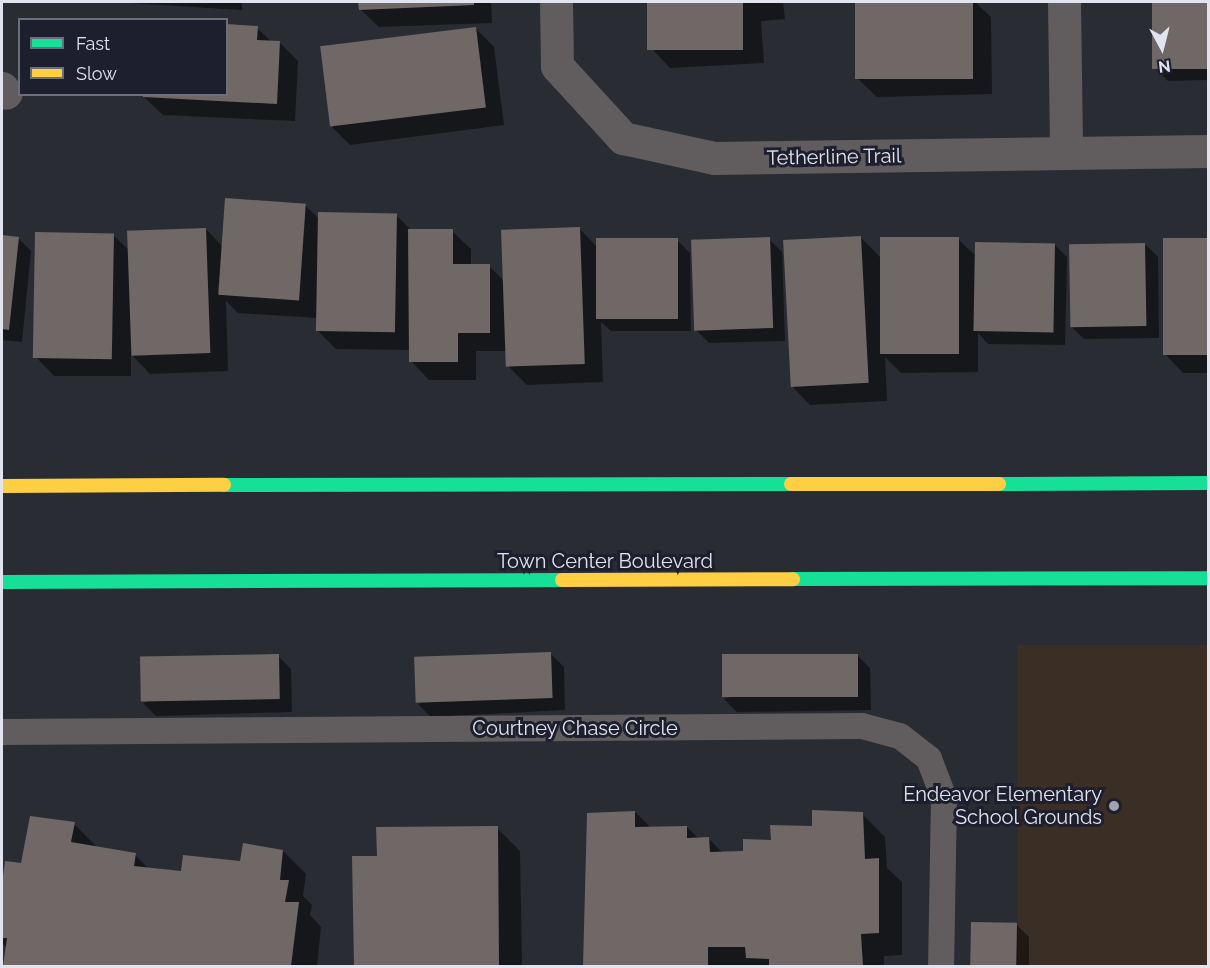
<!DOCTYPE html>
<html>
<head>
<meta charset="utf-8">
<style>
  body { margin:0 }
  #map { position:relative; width:1210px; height:968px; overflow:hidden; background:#2a2c34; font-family:Raleway,sans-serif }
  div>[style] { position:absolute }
  .education>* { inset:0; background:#3b2e25; transform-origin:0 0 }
  .shadow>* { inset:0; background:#0007 }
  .building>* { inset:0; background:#6f6867; transform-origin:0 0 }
  .lane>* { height:26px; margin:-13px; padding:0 13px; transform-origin:13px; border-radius:13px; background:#615d5e }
  .street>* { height:33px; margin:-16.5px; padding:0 16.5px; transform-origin:16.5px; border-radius:16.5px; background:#615d5e }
  .fast>* { height:14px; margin:-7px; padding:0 7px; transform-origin:7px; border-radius:7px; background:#16e098 }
  .slow>* { height:14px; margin:-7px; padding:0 7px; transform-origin:7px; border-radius:7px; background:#ffcf43 }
  .dots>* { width:16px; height:16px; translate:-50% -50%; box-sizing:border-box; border:3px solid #1d1f2e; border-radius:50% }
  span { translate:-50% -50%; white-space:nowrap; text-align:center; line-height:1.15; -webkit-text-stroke:6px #1d1f2e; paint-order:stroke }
  .street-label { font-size:20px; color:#e1e4ee }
  .poi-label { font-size:20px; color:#e1e4ee }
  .right { translate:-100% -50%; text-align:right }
  .frame { position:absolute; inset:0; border:3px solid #e1e4ee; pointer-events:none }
  .legend { position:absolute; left:18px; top:18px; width:210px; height:78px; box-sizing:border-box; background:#1d1f2e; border:2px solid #6b6e7b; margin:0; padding:8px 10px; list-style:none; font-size:18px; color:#e1e4ee }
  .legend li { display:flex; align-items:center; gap:12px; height:30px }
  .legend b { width:30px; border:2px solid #6b6e7b }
  .north { position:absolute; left:1132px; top:18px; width:60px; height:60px; -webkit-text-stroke:4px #1d1f2e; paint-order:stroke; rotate:173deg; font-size:16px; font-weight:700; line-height:24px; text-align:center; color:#e1e4ee }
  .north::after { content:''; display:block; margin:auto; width:21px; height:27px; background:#e1e4ee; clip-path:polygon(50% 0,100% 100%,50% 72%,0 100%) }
</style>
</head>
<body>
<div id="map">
  <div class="education">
    <i style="left:1018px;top:645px;width:190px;height:321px"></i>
  </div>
  <div class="shadow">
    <i style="clip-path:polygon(114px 2px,242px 2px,242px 10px)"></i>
    <i style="clip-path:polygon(360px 2px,491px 2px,492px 23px,379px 27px,360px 9px)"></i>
    <i style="clip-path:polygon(649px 2px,783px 2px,785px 19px,761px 21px,764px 63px,670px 68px,652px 49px)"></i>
    <i style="clip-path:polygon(857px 2px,975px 2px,991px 17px,992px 94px,877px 97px,858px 79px)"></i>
    <i style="clip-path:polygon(1153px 2px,1208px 2px,1208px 80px,1168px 81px,1155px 68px)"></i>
    <i style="clip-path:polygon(257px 28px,272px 42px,280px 43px,298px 61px,295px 121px,163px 115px,144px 97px,226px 94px)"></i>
    <i style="clip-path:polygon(475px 28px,494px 47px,504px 125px,350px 145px,332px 127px)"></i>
    <i style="clip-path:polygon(305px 205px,319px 219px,396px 215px,412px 231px,452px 231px,471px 249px,471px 266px,489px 266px,505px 282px,580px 229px,597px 247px,677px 240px,690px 253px,691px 331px,611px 331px,601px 322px,603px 382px,527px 385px,509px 367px,508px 351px,476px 351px,476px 380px,429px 380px,411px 361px,411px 350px,336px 349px,317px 330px,317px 318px,238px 313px,226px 301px,228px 371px,150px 374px,131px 354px,131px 376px,54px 376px,36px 357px,113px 235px,129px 250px,206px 229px,223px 247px)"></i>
    <i style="clip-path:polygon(2px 237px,19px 239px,31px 251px,22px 342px,2px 340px)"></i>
    <i style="clip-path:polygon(861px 238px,882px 259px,958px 239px,977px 257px,1054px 244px,1067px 257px,1065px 345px,988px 344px,978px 333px,978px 372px,901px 373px,885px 357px,887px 401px,810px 405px,792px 386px)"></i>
    <i style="clip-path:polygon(769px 239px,782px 252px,785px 341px,709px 343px,696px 330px)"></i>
    <i style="clip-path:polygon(1165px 240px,1208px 240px,1208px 373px,1183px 373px,1165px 354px)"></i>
    <i style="clip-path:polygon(1145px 244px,1158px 257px,1159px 338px,1084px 339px,1071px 326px)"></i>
    <i style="clip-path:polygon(551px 654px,564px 667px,565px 710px,431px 717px,418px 704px)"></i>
    <i style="clip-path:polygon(857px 655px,870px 668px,871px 710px,737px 712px,724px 699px)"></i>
    <i style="clip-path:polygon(278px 656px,291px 669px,292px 712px,156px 716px,143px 703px)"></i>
    <i style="clip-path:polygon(635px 812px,651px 828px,687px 827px,699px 839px,709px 839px,723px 853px,744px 853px,862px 814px,885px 837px,887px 868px,902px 882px,902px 955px,884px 956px,884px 966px,585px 966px,588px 814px)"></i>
    <i style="clip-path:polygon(74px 824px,97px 847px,135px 855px,149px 869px,182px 873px,241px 863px,283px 851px,306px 874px,303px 896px,312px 905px,310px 915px,321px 927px,317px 966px,4px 966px,7px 948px,2px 943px,2px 893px,6px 863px,22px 864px)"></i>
    <i style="clip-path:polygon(497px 828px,520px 851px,522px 966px,355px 966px,354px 857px,378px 857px)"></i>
    <i style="clip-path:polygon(972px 923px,1016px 924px,1029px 937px,1029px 966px,971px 966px)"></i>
  </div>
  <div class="building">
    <i style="clip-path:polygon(358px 2px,474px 2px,474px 5px,359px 10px)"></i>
    <i style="left:647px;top:2px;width:96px;height:48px"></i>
    <i style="left:855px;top:2px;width:118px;height:77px"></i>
    <i style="left:1152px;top:2px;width:56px;height:67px"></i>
    <i style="clip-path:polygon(226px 24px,258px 26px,257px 40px,280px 41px,277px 104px,143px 97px,143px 94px,226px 94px)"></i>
    <i style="left:476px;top:27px;width:81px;height:157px;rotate:83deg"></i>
    <i style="left:225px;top:198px;width:81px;height:97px;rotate:4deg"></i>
    <i style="left:318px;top:212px;width:79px;height:119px;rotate:1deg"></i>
    <i style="left:580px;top:227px;width:137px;height:79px;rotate:88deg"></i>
    <i style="left:206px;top:228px;width:125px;height:79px;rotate:88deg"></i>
    <i style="clip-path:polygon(408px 229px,453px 229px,453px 264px,490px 264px,490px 333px,458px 333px,458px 362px,409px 362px)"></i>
    <i style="left:35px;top:232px;width:79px;height:126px;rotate:1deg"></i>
    <i style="clip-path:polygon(2px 235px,19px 237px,9px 330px,2px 329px)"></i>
    <i style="left:861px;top:236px;width:147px;height:78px;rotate:87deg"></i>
    <i style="left:770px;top:237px;width:91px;height:79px;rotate:88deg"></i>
    <i style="left:959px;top:237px;width:117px;height:79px;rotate:90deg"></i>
    <i style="left:678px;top:238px;width:81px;height:82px;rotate:90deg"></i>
    <i style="left:1163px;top:238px;width:45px;height:117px"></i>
    <i style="left:975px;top:242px;width:80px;height:89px;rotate:1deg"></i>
    <i style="left:1145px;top:243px;width:83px;height:76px;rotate:89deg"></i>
    <i style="left:551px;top:652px;width:46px;height:137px;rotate:88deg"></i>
    <i style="left:279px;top:654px;width:45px;height:139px;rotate:89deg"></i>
    <i style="left:858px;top:654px;width:43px;height:136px;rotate:90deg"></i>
    <i style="clip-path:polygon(812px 810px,863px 812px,865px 859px,879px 858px,879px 933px,861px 934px,863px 966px,769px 966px,769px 959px,746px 958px,745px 947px,708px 947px,708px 965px,583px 966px,587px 813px,635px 811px,635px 827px,687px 826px,687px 838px,709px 837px,710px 852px,743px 851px,743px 839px,771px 840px,770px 825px,812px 826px)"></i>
    <i style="clip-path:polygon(30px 816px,75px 822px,71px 842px,136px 853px,134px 866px,181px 871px,183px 855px,240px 861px,243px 843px,283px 850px,280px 880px,289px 880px,285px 902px,299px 902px,291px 966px,3px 966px,7px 938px,2px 938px,2px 884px,5px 861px,21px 863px)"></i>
    <i style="clip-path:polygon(498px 826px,499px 966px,354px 966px,352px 856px,377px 856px,376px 827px)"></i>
    <i style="left:971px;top:922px;width:46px;height:44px;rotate:1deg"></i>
  </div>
  <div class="lane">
    <i style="left:2px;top:732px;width:860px;rotate:-0.4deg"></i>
    <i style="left:862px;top:726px;width:39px;rotate:15deg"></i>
    <i style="left:900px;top:736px;width:37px;rotate:38deg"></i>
    <i style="left:929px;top:759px;width:42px;rotate:69deg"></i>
    <i style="left:944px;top:798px;width:168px;rotate:91deg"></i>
  </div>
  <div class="street">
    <i style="left:556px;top:2px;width:64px;rotate:89.1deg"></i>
    <i style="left:557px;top:66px;width:98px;rotate:47.5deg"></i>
    <i style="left:623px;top:138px;width:94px;rotate:12.3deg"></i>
    <i style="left:715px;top:158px;width:493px;rotate:-0.8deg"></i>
    <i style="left:1064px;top:2px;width:151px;rotate:89.2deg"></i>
    <i style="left:2px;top:88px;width:6px;rotate:51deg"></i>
  </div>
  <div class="fast">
    <i style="left:999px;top:484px;width:209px;rotate:-0.3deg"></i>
    <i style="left:224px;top:485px;width:567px;rotate:-0.1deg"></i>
    <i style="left:793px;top:579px;width:415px;rotate:-0.1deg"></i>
    <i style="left:2px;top:582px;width:560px;rotate:-0.2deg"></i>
  </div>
  <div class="slow">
    <i style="left:791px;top:484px;width:208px"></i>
    <i style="left:2px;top:486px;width:222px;rotate:-0.3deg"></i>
    <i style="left:562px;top:580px;width:231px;rotate:-0.2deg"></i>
  </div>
  <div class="dots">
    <i style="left:1114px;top:806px;background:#a1a4ad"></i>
  </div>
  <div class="street-label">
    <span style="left:834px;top:157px;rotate:-1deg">Tetherline Trail</span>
    <span style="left:605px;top:561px">Town Center Boulevard</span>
    <span style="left:575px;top:728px">Courtney Chase Circle</span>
  </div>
  <div class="poi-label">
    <span class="right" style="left:1102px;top:806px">Endeavor Elementary<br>School Grounds</span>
  </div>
  <div class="frame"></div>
  <ul class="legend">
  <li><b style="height:8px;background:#16e098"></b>Fast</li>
  <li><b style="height:8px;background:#ffcf43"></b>Slow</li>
  </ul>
  <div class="north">N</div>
</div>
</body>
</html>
